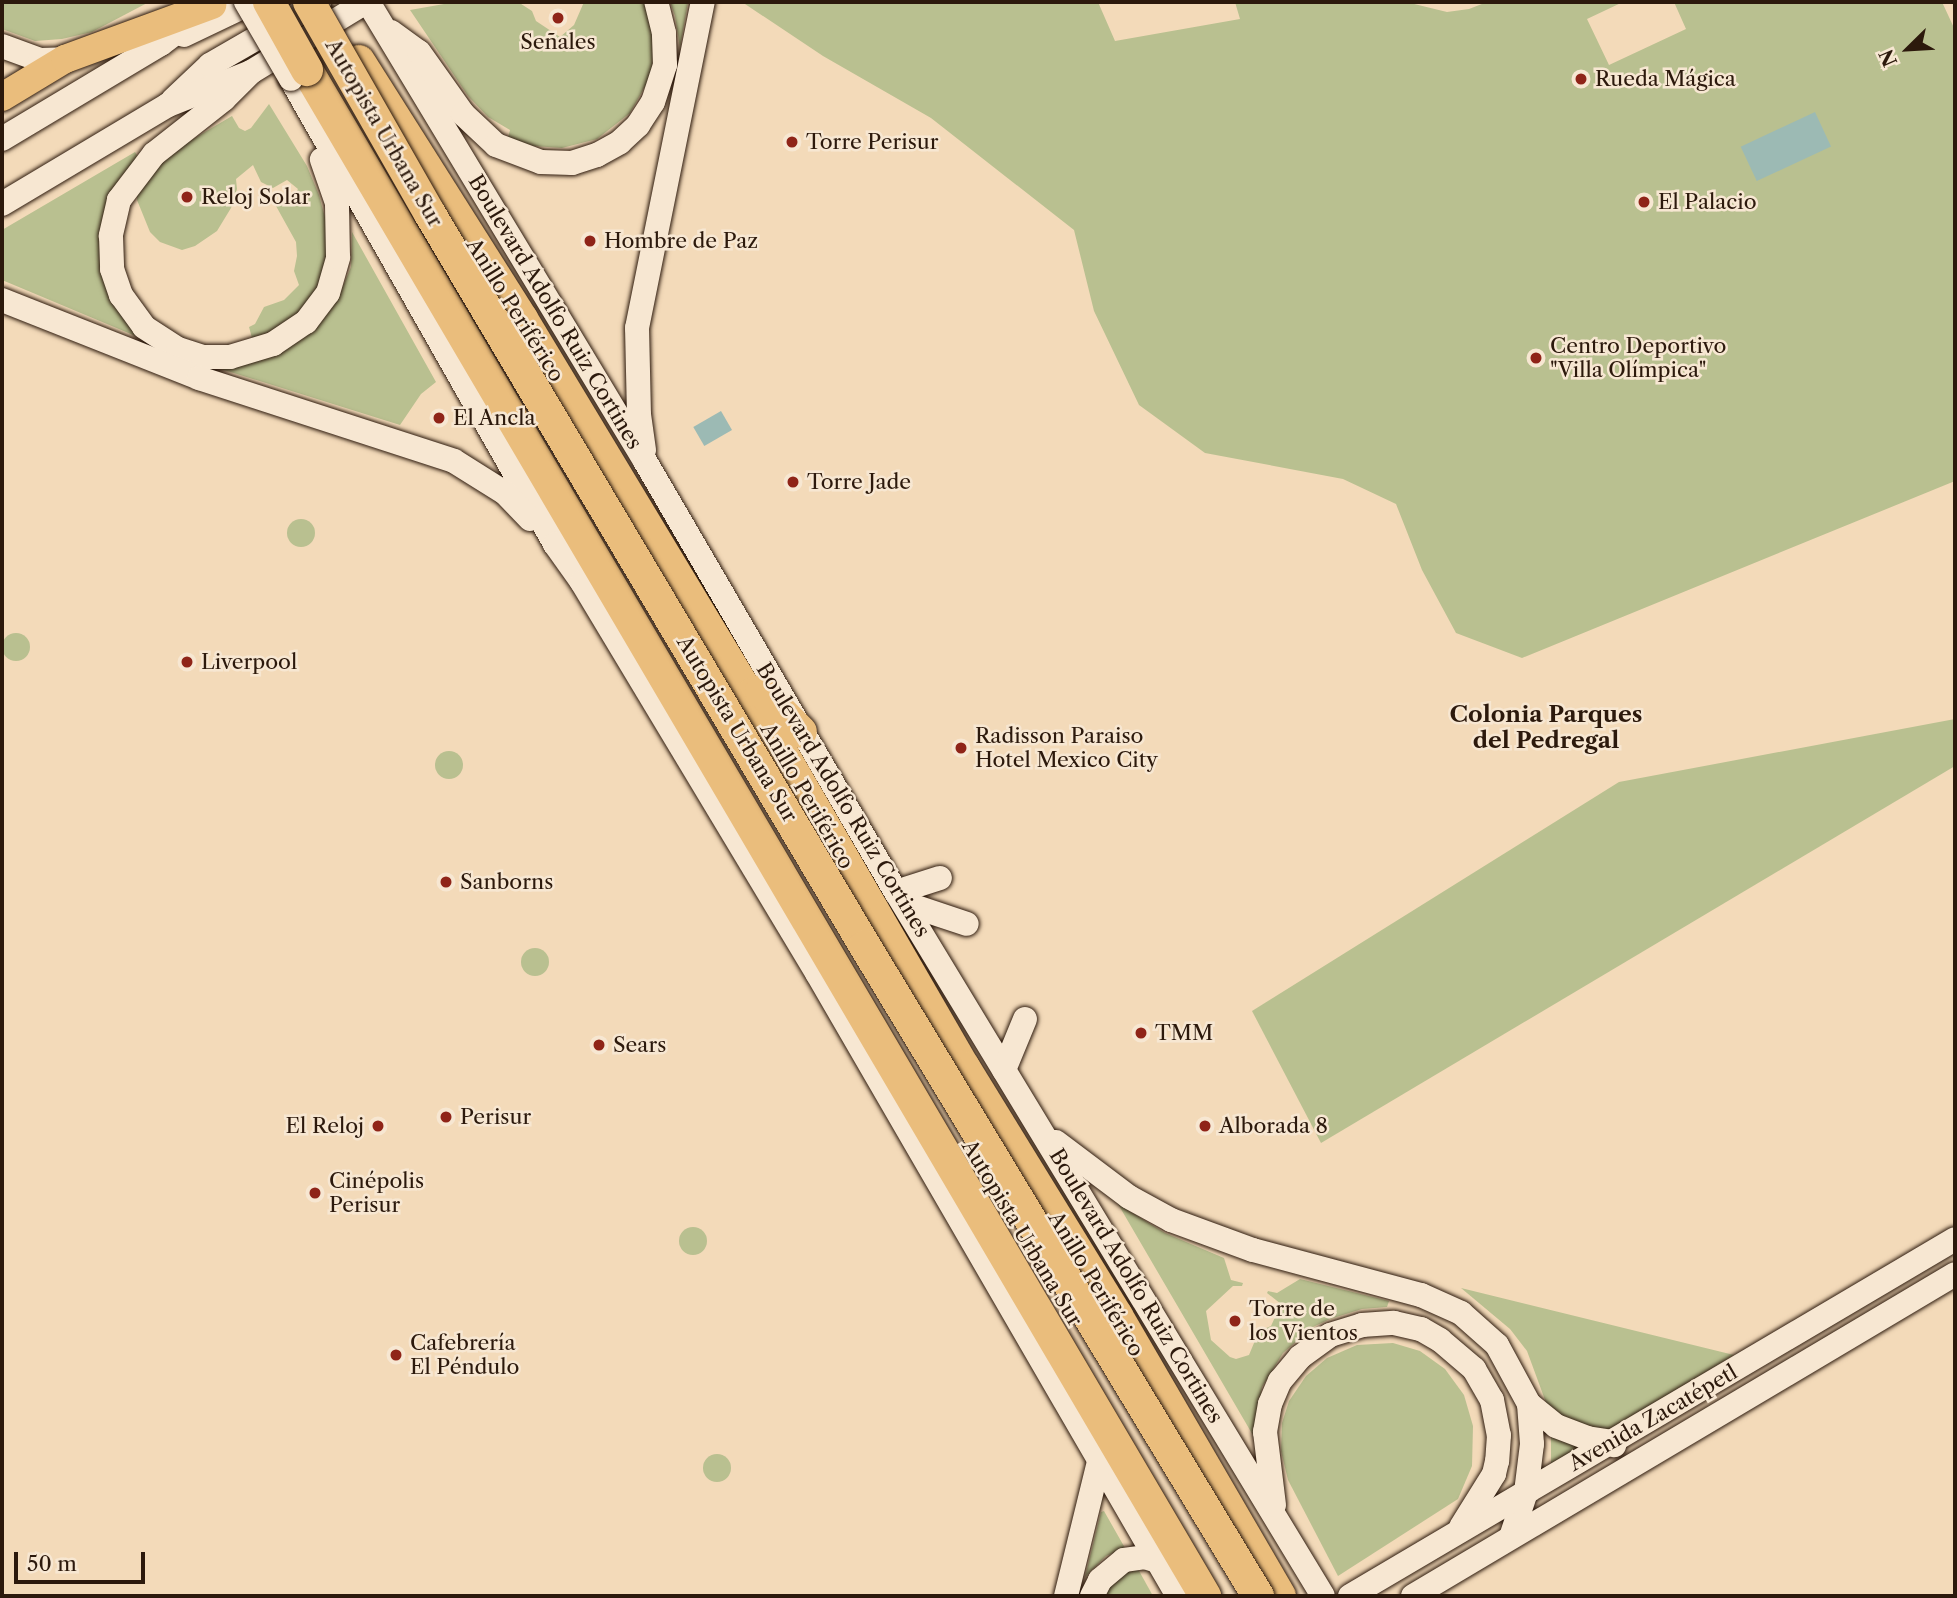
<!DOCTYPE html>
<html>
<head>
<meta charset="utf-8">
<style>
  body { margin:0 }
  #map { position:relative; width:1957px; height:1598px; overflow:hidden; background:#f3dab9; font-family:"Libre Caslon Text",serif }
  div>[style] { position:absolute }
  .green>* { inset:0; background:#b9c090 }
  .round { border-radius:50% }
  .water>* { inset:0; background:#9cbab4; transform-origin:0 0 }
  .roads { filter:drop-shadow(0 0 2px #2c190c) drop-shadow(0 0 2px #2c190c) }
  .secondary>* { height:24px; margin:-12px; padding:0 12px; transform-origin:12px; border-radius:12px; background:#f7e7d2 }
  .primary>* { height:28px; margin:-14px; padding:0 14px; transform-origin:14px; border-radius:14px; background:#eabd7c }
  .highway>* { height:32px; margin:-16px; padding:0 16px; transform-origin:16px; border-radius:16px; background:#eabd7c }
  .bridges { filter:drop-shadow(0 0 2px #2c190c) drop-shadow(0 0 2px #2c190c) }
  .secondary-bridge>* { height:24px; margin:-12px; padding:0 12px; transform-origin:12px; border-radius:12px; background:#f7e7d2 }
  .highway-bridge>* { height:32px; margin:-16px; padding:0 16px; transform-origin:16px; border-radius:16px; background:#eabd7c }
  .dots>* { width:19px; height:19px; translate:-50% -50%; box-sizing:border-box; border:4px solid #f7e7d2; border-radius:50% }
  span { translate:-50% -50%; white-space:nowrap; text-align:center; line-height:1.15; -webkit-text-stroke:5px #f7e7d2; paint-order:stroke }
  .poi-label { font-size:21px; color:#2c190c }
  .left { translate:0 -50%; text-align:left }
  .right { translate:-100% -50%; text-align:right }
  .street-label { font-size:21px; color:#2c190c }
  .neighbourhood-label { font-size:23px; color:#2c190c; font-weight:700 }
  .frame { position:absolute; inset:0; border:4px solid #2c190c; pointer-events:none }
  .north { position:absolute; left:1873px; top:14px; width:70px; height:70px; -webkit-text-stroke:5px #f7e7d2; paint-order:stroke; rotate:246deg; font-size:19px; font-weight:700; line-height:28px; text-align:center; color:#2c190c }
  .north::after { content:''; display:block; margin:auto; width:24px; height:32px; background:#2c190c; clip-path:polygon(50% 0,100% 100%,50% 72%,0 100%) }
  .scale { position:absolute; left:14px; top:1552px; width:131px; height:32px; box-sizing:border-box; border:4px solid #2c190c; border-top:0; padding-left:9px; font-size:21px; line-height:24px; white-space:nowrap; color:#2c190c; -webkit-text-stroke:5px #f7e7d2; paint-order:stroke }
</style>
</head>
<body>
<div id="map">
  <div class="green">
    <i style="clip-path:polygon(2px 2px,149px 2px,92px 32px,62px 39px,35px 41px,2px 29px)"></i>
    <i style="clip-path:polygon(442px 2px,518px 2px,532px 11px,536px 21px,560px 37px,574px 25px,584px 2px,646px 2px,655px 42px,651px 76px,630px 113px,597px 139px,562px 148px,533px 146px,508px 138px,510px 130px,488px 117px,468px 96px,410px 10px,444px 4px)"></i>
    <i style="clip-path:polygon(670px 2px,688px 2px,680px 48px,675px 16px)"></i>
    <i style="clip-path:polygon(742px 2px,1098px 2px,1115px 41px,1240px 19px,1235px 2px,1406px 2px,1447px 12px,1469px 9px,1487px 2px,1623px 2px,1587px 19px,1609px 65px,1686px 29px,1674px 2px,1942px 2px,1955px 30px,1955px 481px,1522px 658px,1456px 633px,1422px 570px,1396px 504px,1343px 479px,1205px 453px,1139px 405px,1094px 311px,1074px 230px,931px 118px,823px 56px)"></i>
    <i style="clip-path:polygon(269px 104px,307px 166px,319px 195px,327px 225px,327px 255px,321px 280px,310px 299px,293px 318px,273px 331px,252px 338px,249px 327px,255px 324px,264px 307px,284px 300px,299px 285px,294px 271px,297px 256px,296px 242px,276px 206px,291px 201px,298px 189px,287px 180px,273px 188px,261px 182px,253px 165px,236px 179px,237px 189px,231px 208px,217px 231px,195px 246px,182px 250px,160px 242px,150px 232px,137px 200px,137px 187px,147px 173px,188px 142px,232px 116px,239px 128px,245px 131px,251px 128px)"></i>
    <i style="clip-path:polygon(135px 152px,138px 157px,120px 178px,109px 199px,100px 248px,169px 350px,2px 280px,2px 230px)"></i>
    <i style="clip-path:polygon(352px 232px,436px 382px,421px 394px,400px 425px,205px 364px,237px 364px,340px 293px,351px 267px)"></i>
    <i class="round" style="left:287px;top:519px;width:28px;height:28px"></i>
    <i class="round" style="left:2px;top:633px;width:28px;height:28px"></i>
    <i style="clip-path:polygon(1955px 719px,1955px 766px,1321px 1143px,1252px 1011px,1619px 782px)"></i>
    <i class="round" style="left:435px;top:751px;width:28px;height:28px"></i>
    <i class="round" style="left:521px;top:948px;width:28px;height:28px"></i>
    <i style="clip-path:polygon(1118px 1204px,1165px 1233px,1224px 1258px,1231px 1280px,1243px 1283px,1242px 1286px,1233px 1286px,1206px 1311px,1211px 1340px,1230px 1357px,1236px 1359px,1249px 1355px,1259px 1331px,1271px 1326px,1281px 1304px,1267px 1293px,1268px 1291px,1277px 1293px,1300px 1279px,1389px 1301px,1387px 1307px,1362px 1309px,1330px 1319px,1313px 1327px,1283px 1353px,1262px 1387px,1254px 1437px)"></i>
    <i class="round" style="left:679px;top:1227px;width:28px;height:28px"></i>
    <i style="clip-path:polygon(1461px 1288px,1734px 1355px,1606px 1432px,1565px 1418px,1548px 1408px,1527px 1351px,1510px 1329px)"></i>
    <i style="clip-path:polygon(1393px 1343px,1420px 1351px,1445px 1369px,1464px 1395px,1473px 1426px,1472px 1466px,1458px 1499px,1338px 1576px,1288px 1480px,1281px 1451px,1282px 1423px,1289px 1401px,1306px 1376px,1327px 1358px,1357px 1345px)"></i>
    <i style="clip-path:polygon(1551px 1434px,1581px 1446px,1551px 1465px)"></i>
    <i class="round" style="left:703px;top:1454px;width:28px;height:28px"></i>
    <i style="clip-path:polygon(1104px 1511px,1125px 1548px,1106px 1556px,1085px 1577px,1101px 1512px)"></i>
    <i style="clip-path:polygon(1138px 1569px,1153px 1596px,1104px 1596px,1118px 1575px)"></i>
  </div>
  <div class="water">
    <i style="left:1815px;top:112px;width:38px;height:82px;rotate:65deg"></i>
    <i style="left:721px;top:411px;width:22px;height:32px;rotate:60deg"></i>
  </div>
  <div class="roads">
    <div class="secondary">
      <i style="left:368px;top:2px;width:536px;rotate:58.89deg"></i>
      <i style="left:645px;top:461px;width:499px;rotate:59.8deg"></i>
      <i style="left:896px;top:892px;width:823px;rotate:58.76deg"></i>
      <i style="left:391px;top:32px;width:34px;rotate:36deg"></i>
      <i style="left:419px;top:52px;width:76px;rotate:54.6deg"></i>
      <i style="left:463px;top:114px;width:45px;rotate:43.2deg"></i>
      <i style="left:496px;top:145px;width:48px;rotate:20.7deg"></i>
      <i style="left:541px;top:162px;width:31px;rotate:2deg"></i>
      <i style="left:572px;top:163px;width:26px;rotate:-18deg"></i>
      <i style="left:597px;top:155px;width:26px;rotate:-29deg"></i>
      <i style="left:620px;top:142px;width:25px;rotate:-43deg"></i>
      <i style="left:638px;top:125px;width:27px;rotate:-57deg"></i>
      <i style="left:653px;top:102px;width:39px;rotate:-72deg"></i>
      <i style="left:665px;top:65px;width:32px;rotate:-92deg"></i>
      <i style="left:664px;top:33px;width:32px;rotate:-104deg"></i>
      <i style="left:184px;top:35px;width:76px;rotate:-25.6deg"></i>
      <i style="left:2px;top:46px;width:40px;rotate:20.2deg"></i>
      <i style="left:40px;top:60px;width:25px;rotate:-2deg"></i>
      <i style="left:251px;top:72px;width:38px;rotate:135deg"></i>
      <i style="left:224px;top:99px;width:89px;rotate:141.8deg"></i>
      <i style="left:154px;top:154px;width:58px;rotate:127.3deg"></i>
      <i style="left:119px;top:200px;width:37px;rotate:103deg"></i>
      <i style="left:111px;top:236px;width:33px;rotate:88deg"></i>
      <i style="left:112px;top:269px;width:28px;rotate:71deg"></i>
      <i style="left:121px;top:295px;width:39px;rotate:54deg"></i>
      <i style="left:144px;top:327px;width:40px;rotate:32.9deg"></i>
      <i style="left:178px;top:349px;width:26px;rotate:18deg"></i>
      <i style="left:203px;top:357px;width:27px"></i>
      <i style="left:230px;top:357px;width:45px;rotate:-16.8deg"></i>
      <i style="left:273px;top:344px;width:40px;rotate:-34deg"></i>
      <i style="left:306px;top:322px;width:36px;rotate:-53deg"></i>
      <i style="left:328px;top:293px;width:37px;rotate:-74deg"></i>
      <i style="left:338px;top:257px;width:54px;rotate:-91.1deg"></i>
      <i style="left:337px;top:203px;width:46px;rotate:-109.2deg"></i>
      <i style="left:291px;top:79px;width:535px;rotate:60.41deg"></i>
      <i style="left:555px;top:544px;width:47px;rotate:54.6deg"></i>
      <i style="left:582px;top:582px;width:456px;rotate:59deg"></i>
      <i style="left:817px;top:973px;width:720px;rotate:59.91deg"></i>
      <i style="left:173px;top:100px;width:51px;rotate:-43.4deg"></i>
      <i style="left:210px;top:65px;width:126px;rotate:-30deg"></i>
      <i style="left:2px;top:139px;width:185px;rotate:-30.9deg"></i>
      <i style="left:161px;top:44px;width:48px;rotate:-37.3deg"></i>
      <i style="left:2px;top:204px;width:193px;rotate:-30.8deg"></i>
      <i style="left:168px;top:105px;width:89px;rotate:-21.7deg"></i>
      <i style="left:251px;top:72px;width:135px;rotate:-31.3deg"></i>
      <i style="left:2px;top:300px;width:212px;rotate:21.6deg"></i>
      <i style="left:199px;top:378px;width:268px;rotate:18deg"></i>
      <i style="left:454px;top:461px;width:60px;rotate:32.1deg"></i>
      <i style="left:505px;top:493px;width:36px;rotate:46deg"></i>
      <i style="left:644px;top:450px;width:35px;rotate:-98deg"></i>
      <i style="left:639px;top:415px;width:87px;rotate:-91.3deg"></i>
      <i style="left:637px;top:328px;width:333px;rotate:-78.6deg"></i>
      <i style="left:896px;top:892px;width:46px;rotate:-17.7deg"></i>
      <i style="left:904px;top:903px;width:66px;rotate:18.4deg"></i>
      <i style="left:1004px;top:1070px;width:55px;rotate:-67.6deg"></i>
      <i style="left:1056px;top:1142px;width:91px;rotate:37deg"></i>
      <i style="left:1129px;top:1197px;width:48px;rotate:28.7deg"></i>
      <i style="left:1171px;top:1220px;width:87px;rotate:20.1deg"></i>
      <i style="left:1253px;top:1250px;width:174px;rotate:15deg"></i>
      <i style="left:1421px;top:1295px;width:44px;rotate:24.2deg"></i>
      <i style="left:1461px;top:1313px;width:48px;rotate:41.6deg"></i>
      <i style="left:1497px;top:1345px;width:67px;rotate:61.5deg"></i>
      <i style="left:1529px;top:1404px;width:40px;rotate:85.7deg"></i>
      <i style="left:1532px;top:1444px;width:48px;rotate:97.1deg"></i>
      <i style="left:1526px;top:1492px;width:47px;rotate:108.4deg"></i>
      <i style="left:1529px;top:1404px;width:35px;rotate:39deg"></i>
      <i style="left:1556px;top:1426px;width:33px;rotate:21deg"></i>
      <i style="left:1587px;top:1438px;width:25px;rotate:9deg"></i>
      <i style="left:1612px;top:1442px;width:4px;rotate:56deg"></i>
      <i style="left:1274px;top:1505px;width:74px;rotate:-97deg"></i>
      <i style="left:1265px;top:1432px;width:28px;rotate:-80deg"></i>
      <i style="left:1270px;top:1404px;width:25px;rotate:-67deg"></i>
      <i style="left:1280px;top:1381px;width:31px;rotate:-50deg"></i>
      <i style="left:1300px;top:1357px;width:37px;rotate:-36deg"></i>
      <i style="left:1330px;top:1335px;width:34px;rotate:-17deg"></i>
      <i style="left:1362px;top:1325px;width:32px;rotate:-4deg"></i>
      <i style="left:1394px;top:1323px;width:28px;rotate:13deg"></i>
      <i style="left:1421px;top:1329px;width:22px;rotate:30deg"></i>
      <i style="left:1440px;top:1340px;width:45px;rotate:40.5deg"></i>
      <i style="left:1474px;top:1369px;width:36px;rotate:60deg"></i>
      <i style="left:1492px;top:1400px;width:36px;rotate:79deg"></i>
      <i style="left:1499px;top:1435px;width:26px;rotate:94deg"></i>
      <i style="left:1497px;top:1461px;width:13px;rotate:103deg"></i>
      <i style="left:1494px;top:1474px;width:62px;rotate:121.9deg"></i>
      <i style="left:1066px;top:1596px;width:142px;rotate:-76.2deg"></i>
      <i style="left:1092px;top:1596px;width:18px;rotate:-63deg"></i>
      <i style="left:1100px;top:1580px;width:31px;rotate:-40deg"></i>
      <i style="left:1124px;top:1560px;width:21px;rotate:-8deg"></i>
      <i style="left:1145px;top:1557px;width:13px;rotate:18deg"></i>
      <i style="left:1350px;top:1596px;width:702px;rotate:-30.54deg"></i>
      <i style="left:1413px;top:1596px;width:630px;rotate:-30.71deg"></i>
    </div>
    <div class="primary">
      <i style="left:2px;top:97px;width:74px;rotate:-31.1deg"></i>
      <i style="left:65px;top:59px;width:157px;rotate:-20.2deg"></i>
    </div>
    <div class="highway">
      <i style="left:359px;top:61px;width:305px;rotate:57.7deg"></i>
      <i style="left:522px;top:319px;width:439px;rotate:58.9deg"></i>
      <i style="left:749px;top:695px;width:430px;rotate:60deg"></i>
      <i style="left:964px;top:1067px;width:292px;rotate:58.4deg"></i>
      <i style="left:1117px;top:1316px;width:324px;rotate:59.8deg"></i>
      <i style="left:307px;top:70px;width:1771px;rotate:59.52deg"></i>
      <i style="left:761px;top:691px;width:57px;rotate:45.7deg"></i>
    </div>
  </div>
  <div class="bridges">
    <div class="secondary-bridge">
      <i style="left:246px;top:2px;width:89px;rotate:59.7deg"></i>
    </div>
    <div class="highway-bridge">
      <i style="left:269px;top:2px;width:78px;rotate:60.8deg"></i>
      <i style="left:309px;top:2px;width:244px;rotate:60.3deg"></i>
      <i style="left:430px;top:214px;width:851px;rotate:59.28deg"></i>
      <i style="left:865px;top:946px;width:760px;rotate:58.84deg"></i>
    </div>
  </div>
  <div class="dots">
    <i style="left:558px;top:18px;background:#8f2418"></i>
    <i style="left:1581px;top:79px;background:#8f2418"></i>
    <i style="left:792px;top:142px;background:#8f2418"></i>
    <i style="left:187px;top:197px;background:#8f2418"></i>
    <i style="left:1644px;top:202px;background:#8f2418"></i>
    <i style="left:590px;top:241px;background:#8f2418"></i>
    <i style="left:1536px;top:358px;background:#8f2418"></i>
    <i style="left:439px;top:418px;background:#8f2418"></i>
    <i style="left:793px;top:482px;background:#8f2418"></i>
    <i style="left:187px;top:662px;background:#8f2418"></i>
    <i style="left:961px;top:748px;background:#8f2418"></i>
    <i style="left:446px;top:882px;background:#8f2418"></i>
    <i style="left:1141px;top:1033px;background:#8f2418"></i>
    <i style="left:599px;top:1045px;background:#8f2418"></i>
    <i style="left:446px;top:1117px;background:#8f2418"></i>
    <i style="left:378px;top:1126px;background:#8f2418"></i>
    <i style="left:1205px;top:1126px;background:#8f2418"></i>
    <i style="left:315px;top:1193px;background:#8f2418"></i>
    <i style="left:1235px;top:1321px;background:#8f2418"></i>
    <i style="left:396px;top:1355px;background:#8f2418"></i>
  </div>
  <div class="poi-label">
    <span style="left:558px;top:42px">Señales</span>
    <span class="left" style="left:1595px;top:79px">Rueda Mágica</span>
    <span class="left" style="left:806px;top:142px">Torre Perisur</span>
    <span class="left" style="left:201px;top:197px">Reloj Solar</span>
    <span class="left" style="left:1658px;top:202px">El Palacio</span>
    <span class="left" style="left:604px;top:241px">Hombre de Paz</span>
    <span class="left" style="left:1550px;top:358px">Centro Deportivo<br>"Villa Olímpica"</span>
    <span class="left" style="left:453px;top:418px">El Ancla</span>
    <span class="left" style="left:807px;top:482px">Torre Jade</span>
    <span class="left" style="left:201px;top:662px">Liverpool</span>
    <span class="left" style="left:975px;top:748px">Radisson Paraiso<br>Hotel Mexico City</span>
    <span class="left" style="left:460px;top:882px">Sanborns</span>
    <span class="left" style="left:1155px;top:1033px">TMM</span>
    <span class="left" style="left:613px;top:1045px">Sears</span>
    <span class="left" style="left:460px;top:1117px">Perisur</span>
    <span class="right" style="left:364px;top:1126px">El Reloj</span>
    <span class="left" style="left:1219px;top:1126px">Alborada 8</span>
    <span class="left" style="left:329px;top:1193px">Cinépolis<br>Perisur</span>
    <span class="left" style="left:1249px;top:1321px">Torre de<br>los Vientos</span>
    <span class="left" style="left:410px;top:1355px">Cafebrería<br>El Péndulo</span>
  </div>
  <div class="street-label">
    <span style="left:384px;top:133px;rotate:60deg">Autopista Urbana Sur</span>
    <span style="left:515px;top:310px;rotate:58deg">Anillo Periférico</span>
    <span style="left:555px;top:312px;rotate:59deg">Boulevard Adolfo Ruiz Cortines</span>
    <span style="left:737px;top:729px;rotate:59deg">Autopista Urbana Sur</span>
    <span style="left:807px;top:796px;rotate:60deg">Anillo Periférico</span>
    <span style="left:843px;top:800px;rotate:59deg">Boulevard Adolfo Ruiz Cortines</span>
    <span style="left:1022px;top:1233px;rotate:59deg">Autopista Urbana Sur</span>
    <span style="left:1096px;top:1284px;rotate:59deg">Anillo Periférico</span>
    <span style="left:1136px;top:1286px;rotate:59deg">Boulevard Adolfo Ruiz Cortines</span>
    <span style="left:1653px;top:1418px;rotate:-30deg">Avenida Zacatépetl</span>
  </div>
  <div class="neighbourhood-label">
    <span style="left:1546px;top:727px">Colonia Parques<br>del Pedregal</span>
  </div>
  <div class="frame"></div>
  <div class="north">N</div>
  <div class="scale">50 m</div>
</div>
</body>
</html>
